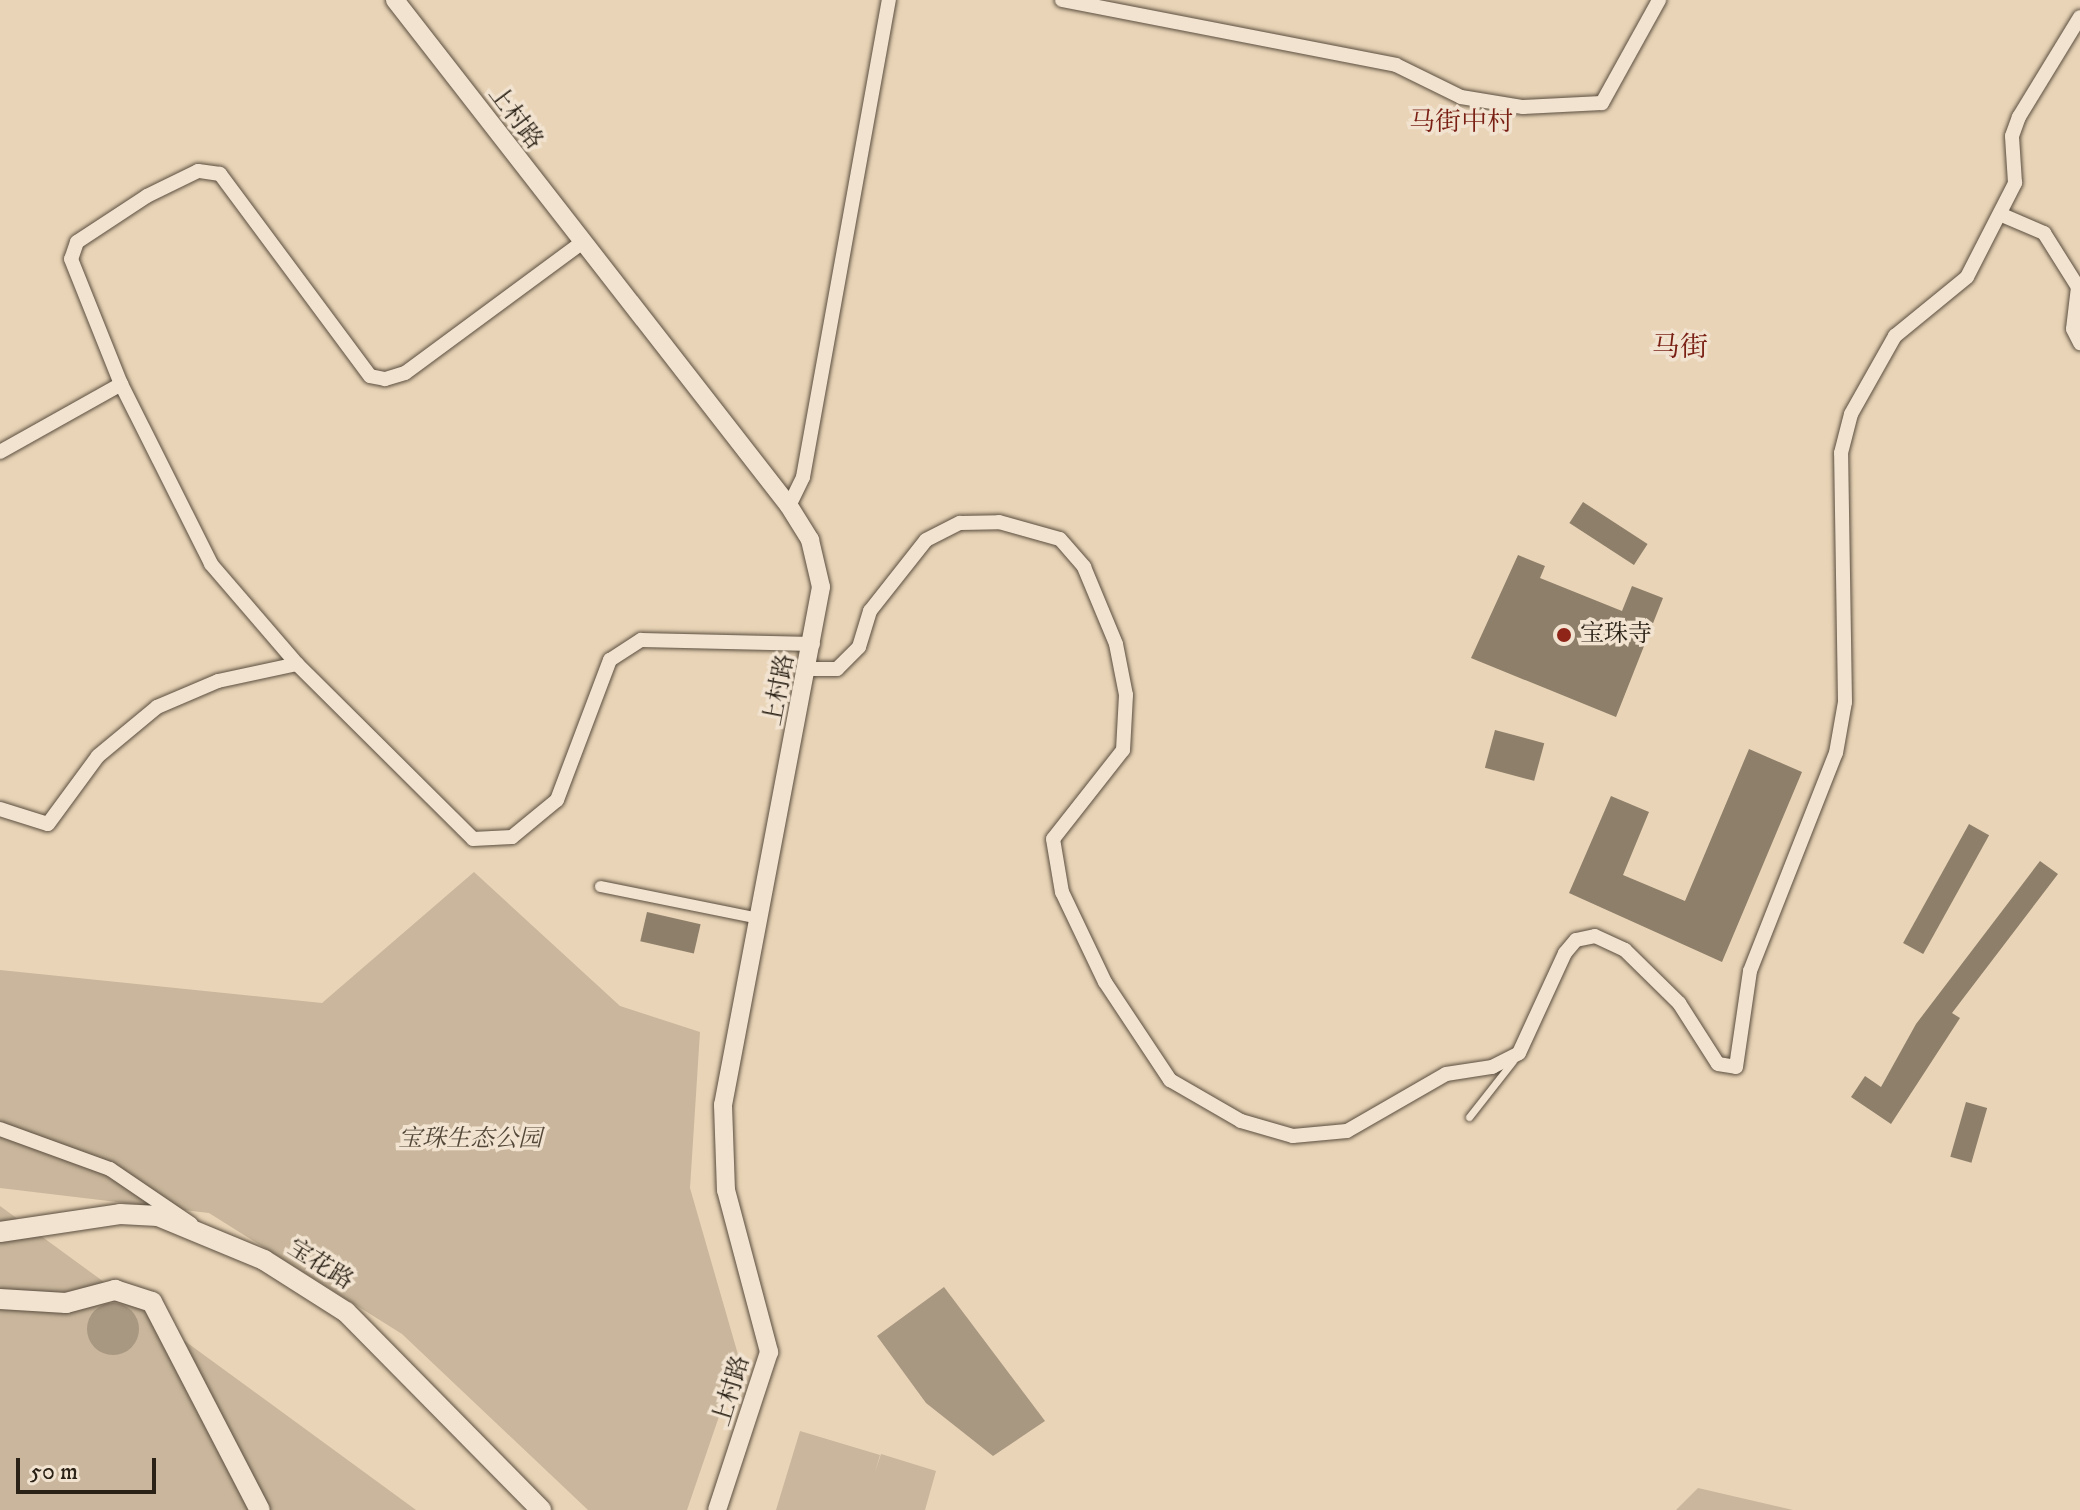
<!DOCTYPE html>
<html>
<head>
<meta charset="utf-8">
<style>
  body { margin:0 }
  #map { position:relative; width:2080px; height:1510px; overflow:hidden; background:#e9d4b7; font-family:"IM FELL DW Pica","Noto Serif SC",serif }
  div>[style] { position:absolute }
  .green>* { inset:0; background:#c9b69c }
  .water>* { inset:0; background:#a89781 }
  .round { border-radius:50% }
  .building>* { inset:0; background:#8e7f6a; transform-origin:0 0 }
  .roads { filter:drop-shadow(0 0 2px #5a4e3f) drop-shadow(0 0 2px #5a4e3f) }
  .service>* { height:7px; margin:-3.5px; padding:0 3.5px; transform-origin:3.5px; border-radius:3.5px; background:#f1e3d0 }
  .pedestrian>* { height:11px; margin:-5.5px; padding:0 5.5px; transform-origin:5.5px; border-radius:5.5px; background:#f1e3d0 }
  .minor>* { height:14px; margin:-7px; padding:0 7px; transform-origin:7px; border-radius:7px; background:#f1e3d0 }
  .tertiary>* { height:18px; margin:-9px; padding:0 9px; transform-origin:9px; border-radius:9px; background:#f1e3d0 }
  .secondary>* { height:20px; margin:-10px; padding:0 10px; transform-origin:10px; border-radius:10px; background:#f1e3d0 }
  .dots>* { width:22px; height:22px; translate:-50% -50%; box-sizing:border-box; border:4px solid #f1e3d0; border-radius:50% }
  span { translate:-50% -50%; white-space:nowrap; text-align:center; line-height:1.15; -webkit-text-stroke:7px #f1e3d0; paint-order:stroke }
  .street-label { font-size:24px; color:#2b2217 }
  .poi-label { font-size:24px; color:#2b2217 }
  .left { translate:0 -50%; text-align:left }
  .park-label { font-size:24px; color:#524738; font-style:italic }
  .neighbourhood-label { font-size:26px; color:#7a1f14 }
  .quarter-label { font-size:28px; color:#7a1f14 }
  .scale { position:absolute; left:16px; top:1458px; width:140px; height:36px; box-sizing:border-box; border:4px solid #2b2217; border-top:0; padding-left:10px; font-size:24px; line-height:28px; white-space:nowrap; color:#2b2217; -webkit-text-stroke:6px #f1e3d0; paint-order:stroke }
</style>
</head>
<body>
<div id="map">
  <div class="green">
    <i style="clip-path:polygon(474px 872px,620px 1006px,700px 1032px,690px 1188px,739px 1358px,687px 1510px,588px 1510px,402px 1334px,209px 1213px,0 1188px,0 970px,322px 1003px)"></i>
    <i style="clip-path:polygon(0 1206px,416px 1510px,0 1510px)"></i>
    <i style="clip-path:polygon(800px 1431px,880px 1455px,875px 1472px,881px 1454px,936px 1471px,925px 1510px,776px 1510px)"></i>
    <i style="clip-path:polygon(1698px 1488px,1793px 1510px,1676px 1510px)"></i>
  </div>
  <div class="water">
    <i style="clip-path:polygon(944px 1287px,1045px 1421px,993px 1456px,926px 1403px,877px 1336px)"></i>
    <i class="round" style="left:87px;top:1303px;width:52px;height:52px"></i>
  </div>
  <div class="building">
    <i style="left:1583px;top:502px;width:77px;height:25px;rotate:33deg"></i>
    <i style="clip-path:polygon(1518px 555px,1545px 566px,1540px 578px,1622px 611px,1632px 586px,1663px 598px,1616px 717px,1471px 658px)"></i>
    <i style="left:1495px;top:730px;width:51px;height:39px;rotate:15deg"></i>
    <i style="clip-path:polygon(1749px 749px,1802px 772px,1722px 962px,1569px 893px,1611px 796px,1649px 812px,1623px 875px,1685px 901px)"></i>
    <i style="left:1969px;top:824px;width:23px;height:136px;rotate:29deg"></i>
    <i style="clip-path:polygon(2040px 861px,2058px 874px,1952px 1013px,1960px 1018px,1891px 1124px,1851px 1097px,1865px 1076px,1881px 1087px,1916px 1024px)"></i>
    <i style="left:647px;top:912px;width:55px;height:30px;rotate:13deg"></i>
    <i style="left:1966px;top:1102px;width:22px;height:57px;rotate:16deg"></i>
  </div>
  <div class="roads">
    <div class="service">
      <i style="left:1469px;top:1117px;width:71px;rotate:-51.8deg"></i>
    </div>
    <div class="pedestrian">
      <i style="left:600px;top:886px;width:162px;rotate:11.4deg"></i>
    </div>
    <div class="minor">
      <i style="left:1062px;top:0;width:340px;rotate:11deg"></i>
      <i style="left:1396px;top:65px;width:72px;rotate:26.2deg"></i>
      <i style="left:1461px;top:97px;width:63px;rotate:9.2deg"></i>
      <i style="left:1523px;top:107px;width:79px;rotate:-2.9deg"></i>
      <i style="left:1602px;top:103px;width:118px;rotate:-61deg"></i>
      <i style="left:2002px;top:215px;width:46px;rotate:23.2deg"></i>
      <i style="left:2044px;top:233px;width:64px;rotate:57.8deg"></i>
      <i style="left:2078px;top:287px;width:42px;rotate:96.8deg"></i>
      <i style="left:2073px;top:329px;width:16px;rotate:63deg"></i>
      <i style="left:580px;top:244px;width:217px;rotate:143.6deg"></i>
      <i style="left:405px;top:373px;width:21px;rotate:163deg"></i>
      <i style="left:385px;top:379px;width:15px;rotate:-169deg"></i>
      <i style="left:370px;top:376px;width:252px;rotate:-126.6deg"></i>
      <i style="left:220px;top:174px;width:22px;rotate:-172deg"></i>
      <i style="left:198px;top:171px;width:57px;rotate:153.9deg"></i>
      <i style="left:147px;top:196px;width:84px;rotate:146.7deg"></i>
      <i style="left:77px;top:242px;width:18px;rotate:109deg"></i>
      <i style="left:71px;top:259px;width:135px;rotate:68.2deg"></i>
      <i style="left:121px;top:384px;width:201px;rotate:63.4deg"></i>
      <i style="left:211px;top:564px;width:132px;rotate:49.3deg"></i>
      <i style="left:297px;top:664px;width:248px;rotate:44.8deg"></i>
      <i style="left:473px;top:839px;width:39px;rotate:-3deg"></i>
      <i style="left:512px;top:837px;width:58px;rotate:-39.4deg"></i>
      <i style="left:557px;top:800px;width:150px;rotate:-69.3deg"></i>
      <i style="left:610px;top:660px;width:37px;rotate:-33deg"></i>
      <i style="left:641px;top:640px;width:172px;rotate:1.3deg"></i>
      <i style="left:0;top:452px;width:139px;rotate:-29.3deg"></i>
      <i style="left:789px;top:506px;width:32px;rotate:-64deg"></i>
      <i style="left:803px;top:477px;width:485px;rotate:-79.8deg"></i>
      <i style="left:810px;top:669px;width:27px"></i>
      <i style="left:837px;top:669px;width:31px;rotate:-45deg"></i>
      <i style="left:859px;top:647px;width:38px;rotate:-73deg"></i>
      <i style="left:870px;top:611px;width:90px;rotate:-51.7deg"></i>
      <i style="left:926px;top:540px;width:38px;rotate:-27deg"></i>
      <i style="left:960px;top:523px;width:39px;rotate:-1deg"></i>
      <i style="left:999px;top:522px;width:63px;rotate:15.6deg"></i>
      <i style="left:1060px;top:539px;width:37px;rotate:49deg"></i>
      <i style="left:1084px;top:567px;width:83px;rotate:67.4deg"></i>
      <i style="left:1116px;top:644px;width:52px;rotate:78.9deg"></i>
      <i style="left:1126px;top:695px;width:55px;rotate:93.1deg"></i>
      <i style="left:1123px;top:750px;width:113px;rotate:128.2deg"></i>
      <i style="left:1053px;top:839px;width:54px;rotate:80.4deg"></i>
      <i style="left:1062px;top:892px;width:100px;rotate:64.5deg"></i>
      <i style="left:1105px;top:982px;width:118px;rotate:56.4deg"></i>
      <i style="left:1170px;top:1080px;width:82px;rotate:30deg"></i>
      <i style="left:1241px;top:1121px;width:54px;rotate:16.1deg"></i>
      <i style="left:1293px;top:1136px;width:54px;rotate:-5.3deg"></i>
      <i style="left:1347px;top:1131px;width:114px;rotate:-29.9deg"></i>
      <i style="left:1446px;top:1074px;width:47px;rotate:-8.7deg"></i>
      <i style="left:1492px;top:1067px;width:30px;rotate:-27deg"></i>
      <i style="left:1519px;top:1053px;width:110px;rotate:-65.3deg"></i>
      <i style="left:1565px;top:953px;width:17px;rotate:-50deg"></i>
      <i style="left:1576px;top:940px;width:19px;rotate:-12deg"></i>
      <i style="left:1595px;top:936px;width:33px;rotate:25deg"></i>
      <i style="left:1625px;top:950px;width:76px;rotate:44.5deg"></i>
      <i style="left:1679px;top:1003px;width:72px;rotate:57.4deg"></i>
      <i style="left:1718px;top:1064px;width:18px;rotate:9deg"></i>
      <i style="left:1736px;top:1067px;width:97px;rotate:-81.7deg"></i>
      <i style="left:1750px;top:971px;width:234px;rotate:-68.5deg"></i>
      <i style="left:1836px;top:753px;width:52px;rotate:-80deg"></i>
      <i style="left:1845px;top:702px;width:249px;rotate:-90.9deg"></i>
      <i style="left:1841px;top:453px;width:40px;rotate:-75.6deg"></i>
      <i style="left:1851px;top:414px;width:90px;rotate:-60.6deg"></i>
      <i style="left:1895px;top:336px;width:93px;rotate:-39.3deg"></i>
      <i style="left:1967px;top:277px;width:106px;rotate:-62.9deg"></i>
      <i style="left:2015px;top:183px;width:47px;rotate:-93.7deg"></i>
      <i style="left:2012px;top:136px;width:20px;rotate:-70deg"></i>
      <i style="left:2019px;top:117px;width:117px;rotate:-58.6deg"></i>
      <i style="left:0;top:809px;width:50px;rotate:17.4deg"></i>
      <i style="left:48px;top:824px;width:84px;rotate:-53.7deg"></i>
      <i style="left:98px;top:756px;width:77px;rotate:-39.7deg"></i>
      <i style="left:157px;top:707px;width:66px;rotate:-23.1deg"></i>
      <i style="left:218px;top:681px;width:81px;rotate:-12.1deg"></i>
      <i style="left:0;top:1129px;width:117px;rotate:20deg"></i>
      <i style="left:110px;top:1169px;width:98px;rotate:34.2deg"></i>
    </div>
    <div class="tertiary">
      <i style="left:395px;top:0;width:641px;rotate:52.09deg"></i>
      <i style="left:789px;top:506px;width:40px;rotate:58deg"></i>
      <i style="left:810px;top:540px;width:48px;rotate:76.8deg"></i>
      <i style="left:821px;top:587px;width:527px;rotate:100.71deg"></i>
      <i style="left:723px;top:1105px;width:85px;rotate:88deg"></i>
      <i style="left:726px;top:1190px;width:168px;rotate:75.1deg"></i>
      <i style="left:769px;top:1352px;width:166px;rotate:108.2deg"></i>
    </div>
    <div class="secondary">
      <i style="left:0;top:1232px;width:121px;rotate:-8.5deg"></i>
      <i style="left:120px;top:1214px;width:38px;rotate:3deg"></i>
      <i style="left:158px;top:1216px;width:115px;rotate:22.5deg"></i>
      <i style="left:264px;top:1260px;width:97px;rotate:32.4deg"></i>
      <i style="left:346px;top:1312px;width:278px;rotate:45.4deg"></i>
      <i style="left:0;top:1299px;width:66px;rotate:3.5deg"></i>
      <i style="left:66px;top:1303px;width:51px;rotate:-14.9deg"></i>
      <i style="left:115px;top:1290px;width:39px;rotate:18deg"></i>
      <i style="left:152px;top:1302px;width:234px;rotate:62.6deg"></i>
    </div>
  </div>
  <div class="dots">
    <i style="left:1564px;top:635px;background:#8f2418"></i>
  </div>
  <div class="street-label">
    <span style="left:515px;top:118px;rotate:53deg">上村路</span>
    <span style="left:780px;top:690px;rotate:-79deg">上村路</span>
    <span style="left:320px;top:1265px;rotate:32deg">宝花路</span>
    <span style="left:732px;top:1391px;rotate:-73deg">上村路</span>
  </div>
  <div class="poi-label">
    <span class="left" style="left:1580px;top:635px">宝珠寺</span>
  </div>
  <div class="park-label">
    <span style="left:470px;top:1140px">宝珠生态公园</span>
  </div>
  <div class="neighbourhood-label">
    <span style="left:1461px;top:123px">马街中村</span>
  </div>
  <div class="quarter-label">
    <span style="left:1680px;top:348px">马街</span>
  </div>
  <div class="scale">50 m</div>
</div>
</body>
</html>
